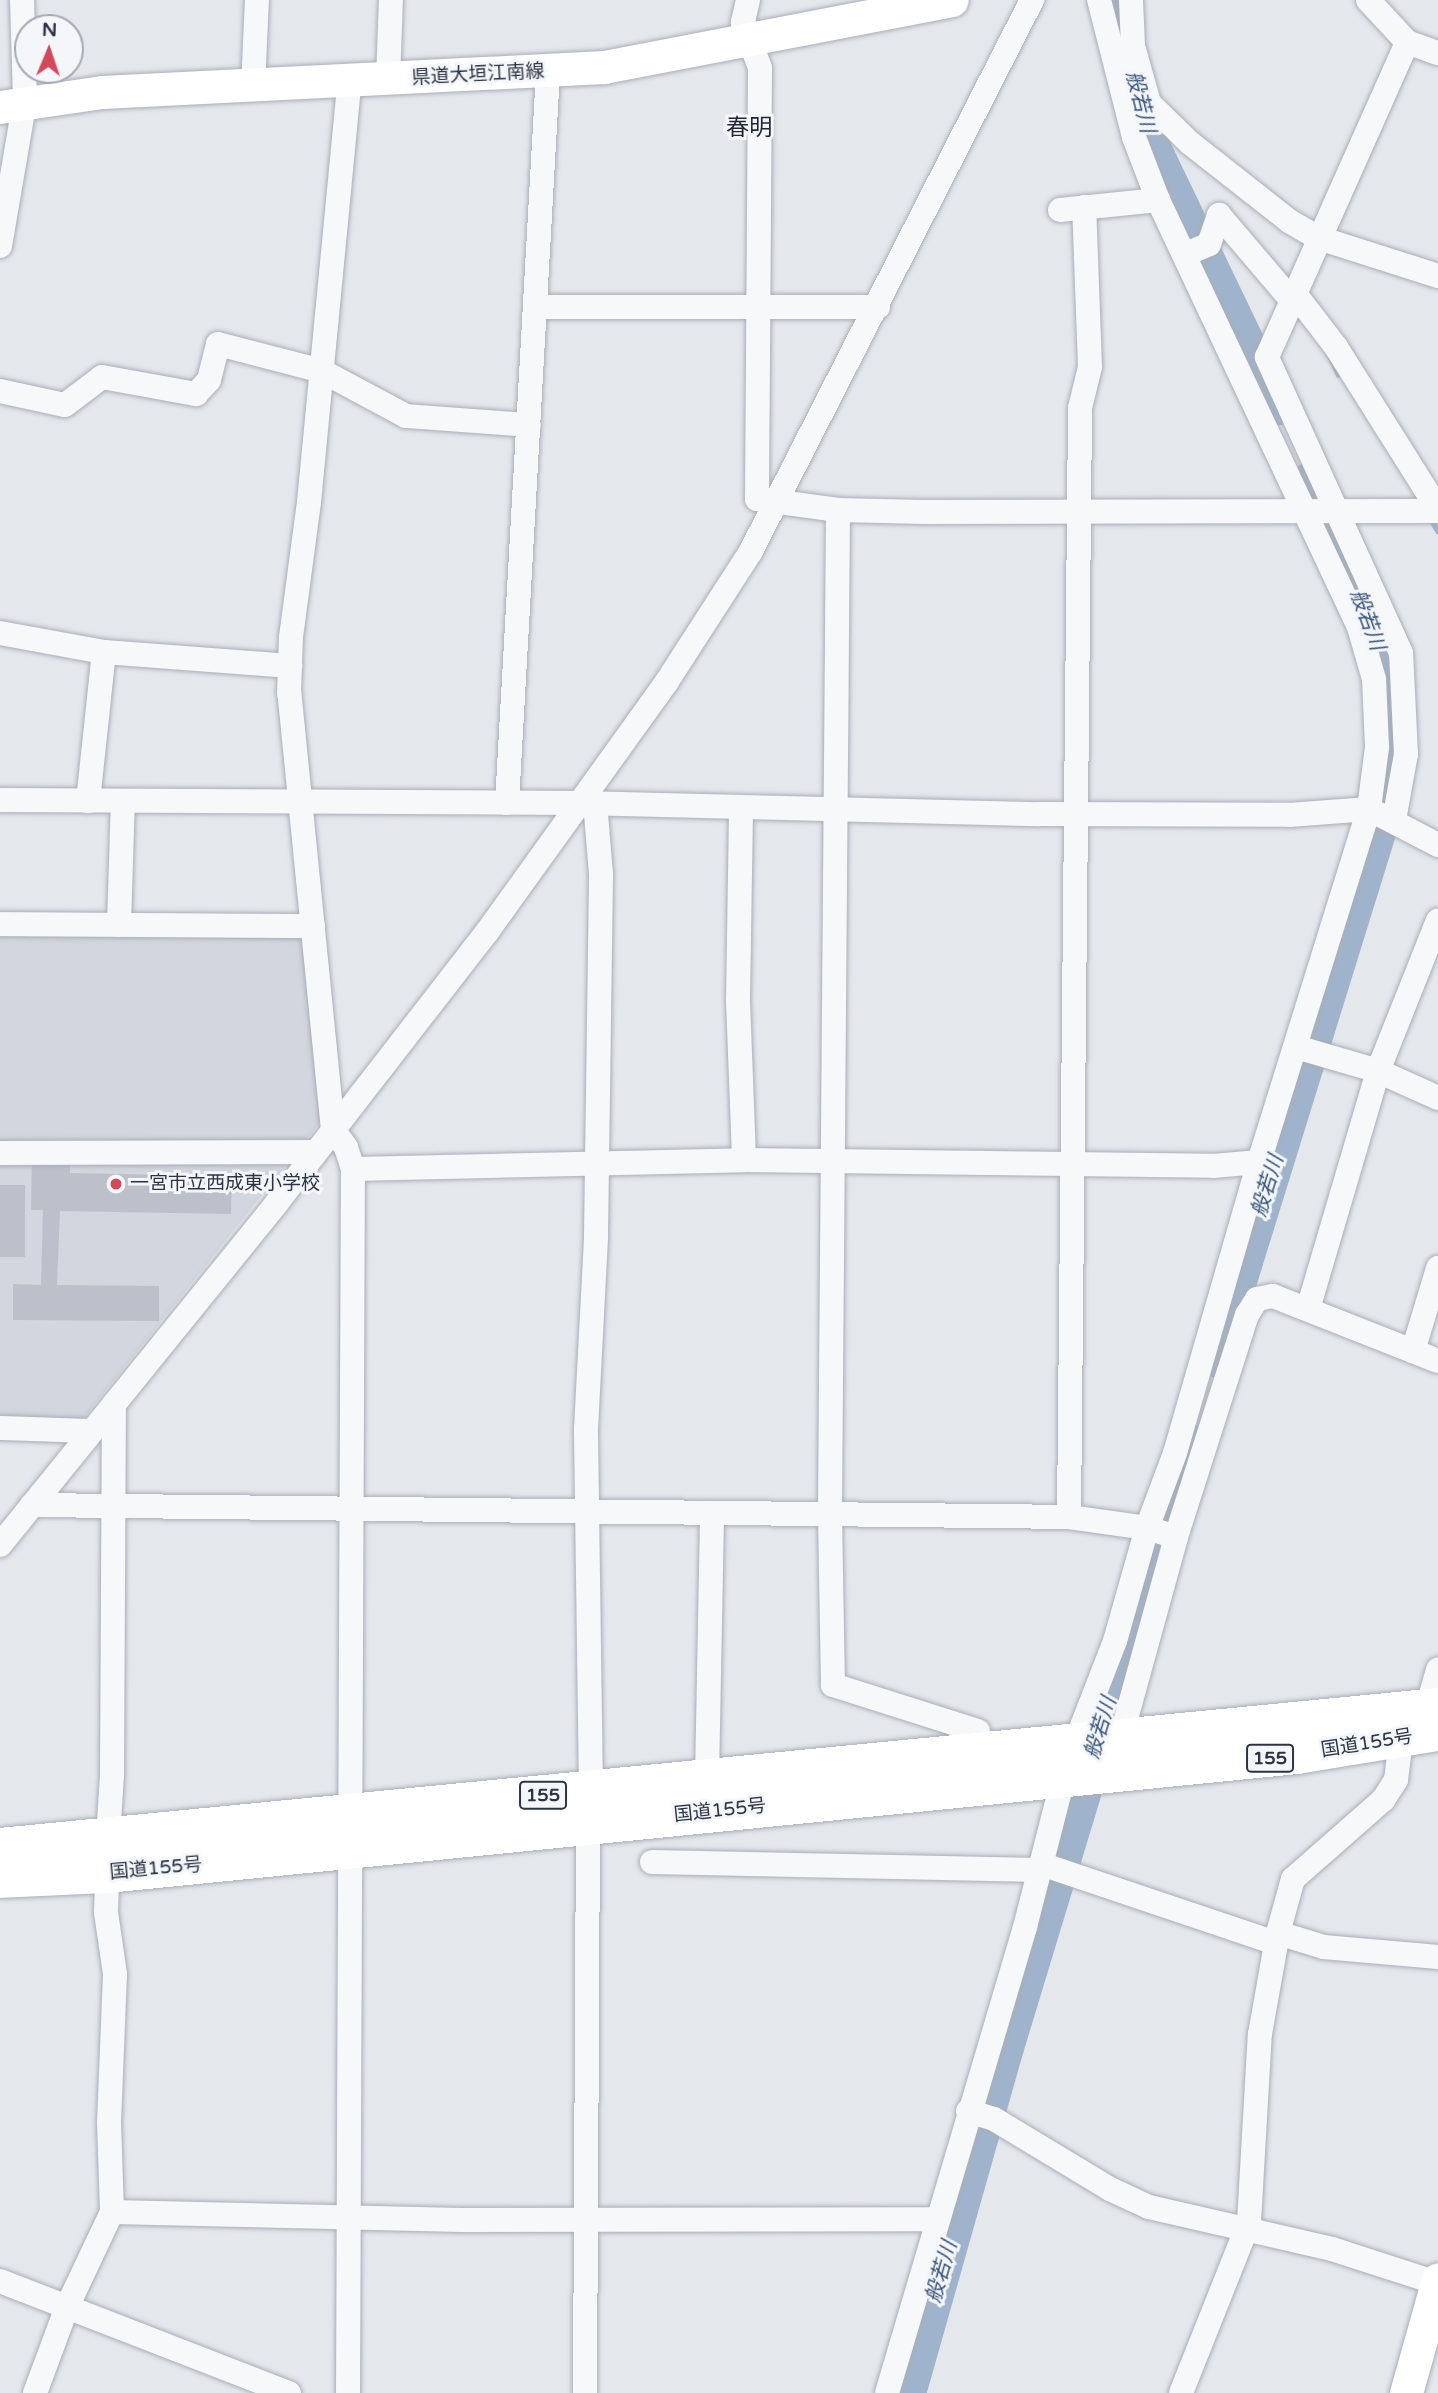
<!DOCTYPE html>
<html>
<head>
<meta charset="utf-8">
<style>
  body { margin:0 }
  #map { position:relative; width:1438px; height:2393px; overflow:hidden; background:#e4e7ec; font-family:"Varela Round","Noto Sans JP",sans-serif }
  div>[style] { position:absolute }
  .built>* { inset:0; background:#d2d6de }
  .stream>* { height:6px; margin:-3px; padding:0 3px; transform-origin:3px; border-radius:3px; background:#9fb4cc }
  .river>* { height:37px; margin:-18.5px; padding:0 18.5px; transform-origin:18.5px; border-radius:18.5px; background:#9fb4cc }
  .building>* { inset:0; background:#bbc0ca; transform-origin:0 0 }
  .roads { filter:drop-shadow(0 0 2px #a9aeb7) drop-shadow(0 0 2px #a9aeb7) }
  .street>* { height:24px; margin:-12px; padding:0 12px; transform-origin:12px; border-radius:12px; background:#f7f8fa }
  .secondary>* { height:33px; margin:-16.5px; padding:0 16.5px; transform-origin:16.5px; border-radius:16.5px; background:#fff }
  .highway>* { height:38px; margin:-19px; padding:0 19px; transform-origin:19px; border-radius:19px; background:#fff }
  .dots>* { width:19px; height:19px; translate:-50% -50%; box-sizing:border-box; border:4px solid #f4f6f9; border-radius:50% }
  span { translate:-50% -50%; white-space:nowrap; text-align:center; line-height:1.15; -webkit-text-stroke:6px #f4f6f9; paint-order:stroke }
  .shield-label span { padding:2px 5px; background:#f4f6f9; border:2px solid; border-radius:5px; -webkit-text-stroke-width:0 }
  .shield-label { font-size:18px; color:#2b3445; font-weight:700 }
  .street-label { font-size:19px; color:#2b3445 }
  .poi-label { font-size:19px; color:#2b3445 }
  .left { translate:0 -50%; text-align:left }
  .water-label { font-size:21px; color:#34527a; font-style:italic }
  .quarter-label { font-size:23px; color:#1d2536 }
  .north { position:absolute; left:14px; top:14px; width:70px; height:70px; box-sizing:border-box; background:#f4f6f9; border:2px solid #a4a8b1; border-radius:50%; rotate:2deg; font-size:19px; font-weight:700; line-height:28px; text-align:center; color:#2b3445 }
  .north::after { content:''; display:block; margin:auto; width:24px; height:32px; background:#d1495b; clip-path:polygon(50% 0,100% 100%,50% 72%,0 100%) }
</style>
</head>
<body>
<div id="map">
  <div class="built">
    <i style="clip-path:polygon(0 936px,303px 936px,326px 1115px,79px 1424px,0 1421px)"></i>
  </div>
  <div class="stream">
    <i style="left:1329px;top:354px;width:23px;rotate:65deg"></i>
    <i style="left:1432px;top:521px;width:12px;rotate:59deg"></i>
  </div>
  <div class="river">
    <i style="left:1115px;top:0;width:143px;rotate:76.6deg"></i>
    <i style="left:1148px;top:139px;width:297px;rotate:64.3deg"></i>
    <i style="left:1214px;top:1358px;width:567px;rotate:-72.78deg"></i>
    <i style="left:1382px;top:816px;width:73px;rotate:-82.9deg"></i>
    <i style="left:1391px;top:744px;width:83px;rotate:-94.8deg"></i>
    <i style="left:1384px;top:661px;width:196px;rotate:-112.1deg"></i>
    <i style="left:907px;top:2393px;width:360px;rotate:-74.2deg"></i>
    <i style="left:1005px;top:2047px;width:633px;rotate:-73.11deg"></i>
  </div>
  <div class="building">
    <i style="clip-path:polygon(32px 1159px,70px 1160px,70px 1173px,232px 1176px,231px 1214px,60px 1211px,57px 1285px,159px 1286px,159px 1321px,13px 1320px,13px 1284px,41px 1285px,43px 1210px,31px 1210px)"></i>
    <i style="left:0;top:1185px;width:25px;height:72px"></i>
  </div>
  <div class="roads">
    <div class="street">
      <i style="left:748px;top:0;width:23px;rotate:103deg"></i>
      <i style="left:743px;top:22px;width:49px;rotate:69.7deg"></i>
      <i style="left:760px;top:68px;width:431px;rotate:90.4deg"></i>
      <i style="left:757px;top:499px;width:82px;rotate:7.7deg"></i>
      <i style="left:838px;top:510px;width:86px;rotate:1.3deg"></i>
      <i style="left:924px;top:512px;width:514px;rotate:-0.11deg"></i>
      <i style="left:1131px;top:0;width:46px;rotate:87.5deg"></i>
      <i style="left:1133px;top:46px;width:59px;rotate:74.3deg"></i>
      <i style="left:1149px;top:103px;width:57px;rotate:44.3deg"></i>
      <i style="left:1190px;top:143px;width:126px;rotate:38.2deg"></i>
      <i style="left:1289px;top:221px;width:34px;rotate:30deg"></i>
      <i style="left:1319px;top:238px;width:125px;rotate:17.7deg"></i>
      <i style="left:1368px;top:0;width:57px;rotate:47.1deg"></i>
      <i style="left:1407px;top:42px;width:33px;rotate:20deg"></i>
      <i style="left:388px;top:80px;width:80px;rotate:-87.9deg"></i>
      <i style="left:253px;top:87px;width:87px;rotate:-87.4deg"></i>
      <i style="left:1060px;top:210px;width:99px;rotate:-5.8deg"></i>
      <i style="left:1219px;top:215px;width:114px;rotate:49.6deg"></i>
      <i style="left:0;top:246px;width:148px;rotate:-80.3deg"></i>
      <i style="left:25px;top:100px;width:100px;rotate:-91.7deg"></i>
      <i style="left:1186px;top:254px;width:25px;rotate:-23deg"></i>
      <i style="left:1209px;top:244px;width:31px;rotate:-71deg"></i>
      <i style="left:1296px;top:295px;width:66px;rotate:52.4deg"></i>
      <i style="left:1336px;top:347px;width:191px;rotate:57.8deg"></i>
      <i style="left:536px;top:307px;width:342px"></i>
      <i style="left:0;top:391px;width:66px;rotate:12.2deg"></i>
      <i style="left:65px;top:405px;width:46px;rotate:-37.1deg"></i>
      <i style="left:102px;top:377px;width:96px;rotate:10.3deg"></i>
      <i style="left:196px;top:394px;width:19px;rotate:-47deg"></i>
      <i style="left:209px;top:380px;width:37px;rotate:-76deg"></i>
      <i style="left:218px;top:344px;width:107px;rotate:14.6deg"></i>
      <i style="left:322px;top:371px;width:95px;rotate:28.2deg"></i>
      <i style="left:406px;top:416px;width:123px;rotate:4.2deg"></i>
      <i style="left:838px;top:510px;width:1005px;rotate:90.46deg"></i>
      <i style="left:830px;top:1515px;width:170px;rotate:89deg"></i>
      <i style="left:833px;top:1685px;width:152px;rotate:17.6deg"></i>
      <i style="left:0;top:633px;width:106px;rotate:10.4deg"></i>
      <i style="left:104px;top:652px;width:187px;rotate:4.3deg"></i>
      <i style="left:0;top:800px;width:580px;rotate:0.3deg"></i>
      <i style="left:580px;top:803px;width:459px;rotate:1.4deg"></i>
      <i style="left:1039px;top:814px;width:250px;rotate:0.2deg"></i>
      <i style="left:1289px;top:815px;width:80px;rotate:-4.3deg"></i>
      <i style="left:1369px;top:809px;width:78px;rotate:27.6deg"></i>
      <i style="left:88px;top:801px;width:150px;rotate:-83.9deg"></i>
      <i style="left:507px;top:803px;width:732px;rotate:-86.79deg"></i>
      <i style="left:741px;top:810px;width:191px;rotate:90.9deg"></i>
      <i style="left:738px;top:1001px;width:159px;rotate:87.8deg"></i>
      <i style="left:1394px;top:820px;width:67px;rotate:-79.7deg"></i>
      <i style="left:1406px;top:754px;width:101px;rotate:-92.8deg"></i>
      <i style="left:1401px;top:653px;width:325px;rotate:-114.4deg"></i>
      <i style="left:1267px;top:357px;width:345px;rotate:-66deg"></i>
      <i style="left:0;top:924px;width:313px;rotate:0.4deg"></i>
      <i style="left:119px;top:925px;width:124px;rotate:-88.2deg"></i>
      <i style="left:1296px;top:1047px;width:85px;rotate:16.3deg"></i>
      <i style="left:1378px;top:1071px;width:66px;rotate:24.2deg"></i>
      <i style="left:0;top:1153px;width:316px;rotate:-0.2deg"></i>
      <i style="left:353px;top:1169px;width:391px;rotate:-1.3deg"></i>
      <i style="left:744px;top:1160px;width:469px;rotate:0.7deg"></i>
      <i style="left:1213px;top:1166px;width:46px;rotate:-5deg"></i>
      <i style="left:1308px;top:1309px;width:248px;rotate:-73.6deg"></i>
      <i style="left:1378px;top:1071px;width:162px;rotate:-68.3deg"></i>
      <i style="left:1413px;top:1351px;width:87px;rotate:-73.2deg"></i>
      <i style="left:0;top:1428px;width:92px;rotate:1.9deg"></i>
      <i style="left:32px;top:1505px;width:1037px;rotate:0.66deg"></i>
      <i style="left:1069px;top:1517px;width:79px;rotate:8deg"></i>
      <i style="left:1147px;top:1528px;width:30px;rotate:17deg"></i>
      <i style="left:1069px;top:1517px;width:1109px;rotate:-89.43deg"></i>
      <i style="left:1080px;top:408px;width:42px;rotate:-76.3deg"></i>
      <i style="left:1090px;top:367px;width:160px;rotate:-92.1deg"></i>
      <i style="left:0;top:1545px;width:439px;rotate:-51deg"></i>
      <i style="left:276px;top:1204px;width:344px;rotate:-52.2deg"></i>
      <i style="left:487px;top:932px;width:307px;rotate:-54.3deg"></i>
      <i style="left:666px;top:683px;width:157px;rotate:-57.2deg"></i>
      <i style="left:751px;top:551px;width:619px;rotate:-62.98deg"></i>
      <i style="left:1427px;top:1708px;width:40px;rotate:-74deg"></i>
      <i style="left:1076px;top:1741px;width:107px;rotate:-68.7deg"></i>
      <i style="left:1115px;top:1641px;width:117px;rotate:-74.2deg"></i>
      <i style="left:1147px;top:1528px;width:80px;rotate:-69.5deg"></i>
      <i style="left:1175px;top:1453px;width:303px;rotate:-73.9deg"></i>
      <i style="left:1259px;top:1162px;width:370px;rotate:-72.7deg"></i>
      <i style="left:1369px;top:809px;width:63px;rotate:-82.6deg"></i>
      <i style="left:1377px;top:747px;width:68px;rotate:-92.5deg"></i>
      <i style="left:1374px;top:679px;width:54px;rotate:-106.1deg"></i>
      <i style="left:1359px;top:627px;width:472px;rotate:-115.2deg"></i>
      <i style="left:1158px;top:200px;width:67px;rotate:-110.9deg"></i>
      <i style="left:1134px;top:137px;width:141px;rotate:-104.3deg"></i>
      <i style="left:1118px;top:1748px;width:219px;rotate:-74.6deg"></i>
      <i style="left:1176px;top:1537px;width:233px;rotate:-72.3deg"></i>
      <i style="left:1247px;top:1315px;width:19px;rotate:-58deg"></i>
      <i style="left:1257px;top:1299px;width:16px;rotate:-11deg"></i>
      <i style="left:1273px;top:1296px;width:177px;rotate:21.5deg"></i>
      <i style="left:707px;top:1778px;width:265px;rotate:-88.9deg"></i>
      <i style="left:591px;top:1791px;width:362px;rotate:-90.8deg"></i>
      <i style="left:586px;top:1429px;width:194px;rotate:-87deg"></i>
      <i style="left:596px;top:1235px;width:361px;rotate:-89.2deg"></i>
      <i style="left:601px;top:874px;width:71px;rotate:-94.8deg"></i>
      <i style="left:108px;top:1837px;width:62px;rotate:-86.3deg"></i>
      <i style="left:112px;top:1775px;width:371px;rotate:-89.7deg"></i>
      <i style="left:652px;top:1862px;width:387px;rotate:1.2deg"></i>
      <i style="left:1041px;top:1864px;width:248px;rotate:18.6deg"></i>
      <i style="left:1278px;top:1933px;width:48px;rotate:16.9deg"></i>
      <i style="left:1324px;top:1947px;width:114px;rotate:5deg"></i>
      <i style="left:968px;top:2111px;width:27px;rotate:17deg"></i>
      <i style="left:994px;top:2119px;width:135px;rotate:31.1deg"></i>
      <i style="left:1110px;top:2189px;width:43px;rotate:24.8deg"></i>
      <i style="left:1149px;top:2207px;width:188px;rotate:12.9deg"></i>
      <i style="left:1332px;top:2249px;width:110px;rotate:17.9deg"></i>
      <i style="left:112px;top:2212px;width:350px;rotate:1.3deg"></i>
      <i style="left:462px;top:2220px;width:473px;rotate:-0.1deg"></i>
      <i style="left:0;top:2281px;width:310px;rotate:21.2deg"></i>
      <i style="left:35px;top:2393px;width:92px;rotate:-69.6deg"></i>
      <i style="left:67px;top:2307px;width:105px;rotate:-64.7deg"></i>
      <i style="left:112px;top:2212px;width:89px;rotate:-91.9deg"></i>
      <i style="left:109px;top:2123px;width:149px;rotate:-87.7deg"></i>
      <i style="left:115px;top:1974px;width:63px;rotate:-98.3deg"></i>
      <i style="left:106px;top:1912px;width:38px;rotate:-88deg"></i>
      <i style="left:348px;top:2393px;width:1224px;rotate:-89.77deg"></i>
      <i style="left:353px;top:1169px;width:23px;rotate:-108deg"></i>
      <i style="left:346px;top:1147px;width:21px;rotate:-127deg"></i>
      <i style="left:333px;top:1130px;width:439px;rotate:-95.7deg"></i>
      <i style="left:289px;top:693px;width:56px;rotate:-88deg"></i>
      <i style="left:291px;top:637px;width:136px;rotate:-82.4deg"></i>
      <i style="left:309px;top:502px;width:421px;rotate:-84.5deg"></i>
      <i style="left:585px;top:2393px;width:569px;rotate:-89.7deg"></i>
      <i style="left:887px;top:2393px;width:486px;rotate:-73.5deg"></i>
      <i style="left:1025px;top:1927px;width:153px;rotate:-75.6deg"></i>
      <i style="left:1181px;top:2393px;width:184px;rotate:-68.3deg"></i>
      <i style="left:1249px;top:2222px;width:188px;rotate:-86.7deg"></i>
      <i style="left:1260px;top:2034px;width:103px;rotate:-79.9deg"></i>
      <i style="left:1278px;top:1933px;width:56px;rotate:-74.5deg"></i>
      <i style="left:1293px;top:1879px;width:120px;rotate:-41.3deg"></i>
      <i style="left:1383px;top:1800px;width:24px;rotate:-57deg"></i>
      <i style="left:1396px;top:1780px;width:41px;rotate:-83deg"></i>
    </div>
    <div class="secondary">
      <i style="left:0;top:107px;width:103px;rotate:-8.4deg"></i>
      <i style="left:102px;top:92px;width:503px;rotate:-2.85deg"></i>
      <i style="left:604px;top:67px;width:354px;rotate:-10.9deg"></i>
      <i style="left:1406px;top:2393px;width:118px;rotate:-74.3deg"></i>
    </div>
    <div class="highway">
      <i style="left:0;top:1847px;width:1445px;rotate:-5.56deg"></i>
      <i style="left:0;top:1879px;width:107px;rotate:-2.7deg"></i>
      <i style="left:107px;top:1874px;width:1196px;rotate:-5.71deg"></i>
      <i style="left:1297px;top:1755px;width:143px;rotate:-9.3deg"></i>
    </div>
  </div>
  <div class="dots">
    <i style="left:116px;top:1184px;background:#d1495b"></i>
  </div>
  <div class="shield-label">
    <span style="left:1270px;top:1758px">155</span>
    <span style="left:543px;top:1795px">155</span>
  </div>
  <div class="street-label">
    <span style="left:478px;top:75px;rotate:-3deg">県道大垣江南線</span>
    <span style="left:1367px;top:1744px;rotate:-9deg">国道155号</span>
    <span style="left:720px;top:1811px;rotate:-6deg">国道155号</span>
    <span style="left:156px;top:1869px;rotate:-5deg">国道155号</span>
  </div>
  <div class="poi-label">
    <span class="left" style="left:130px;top:1184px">一宮市立西成東小学校</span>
  </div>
  <div class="water-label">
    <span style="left:1140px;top:102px;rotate:76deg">般若川</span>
    <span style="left:1367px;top:620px;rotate:70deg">般若川</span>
    <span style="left:1268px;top:1186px;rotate:-73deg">般若川</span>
    <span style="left:1101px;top:1728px;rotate:-73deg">般若川</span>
    <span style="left:942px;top:2272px;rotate:-74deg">般若川</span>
  </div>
  <div class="quarter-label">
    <span style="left:749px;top:128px">春明</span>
  </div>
  <div class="north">N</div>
</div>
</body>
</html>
